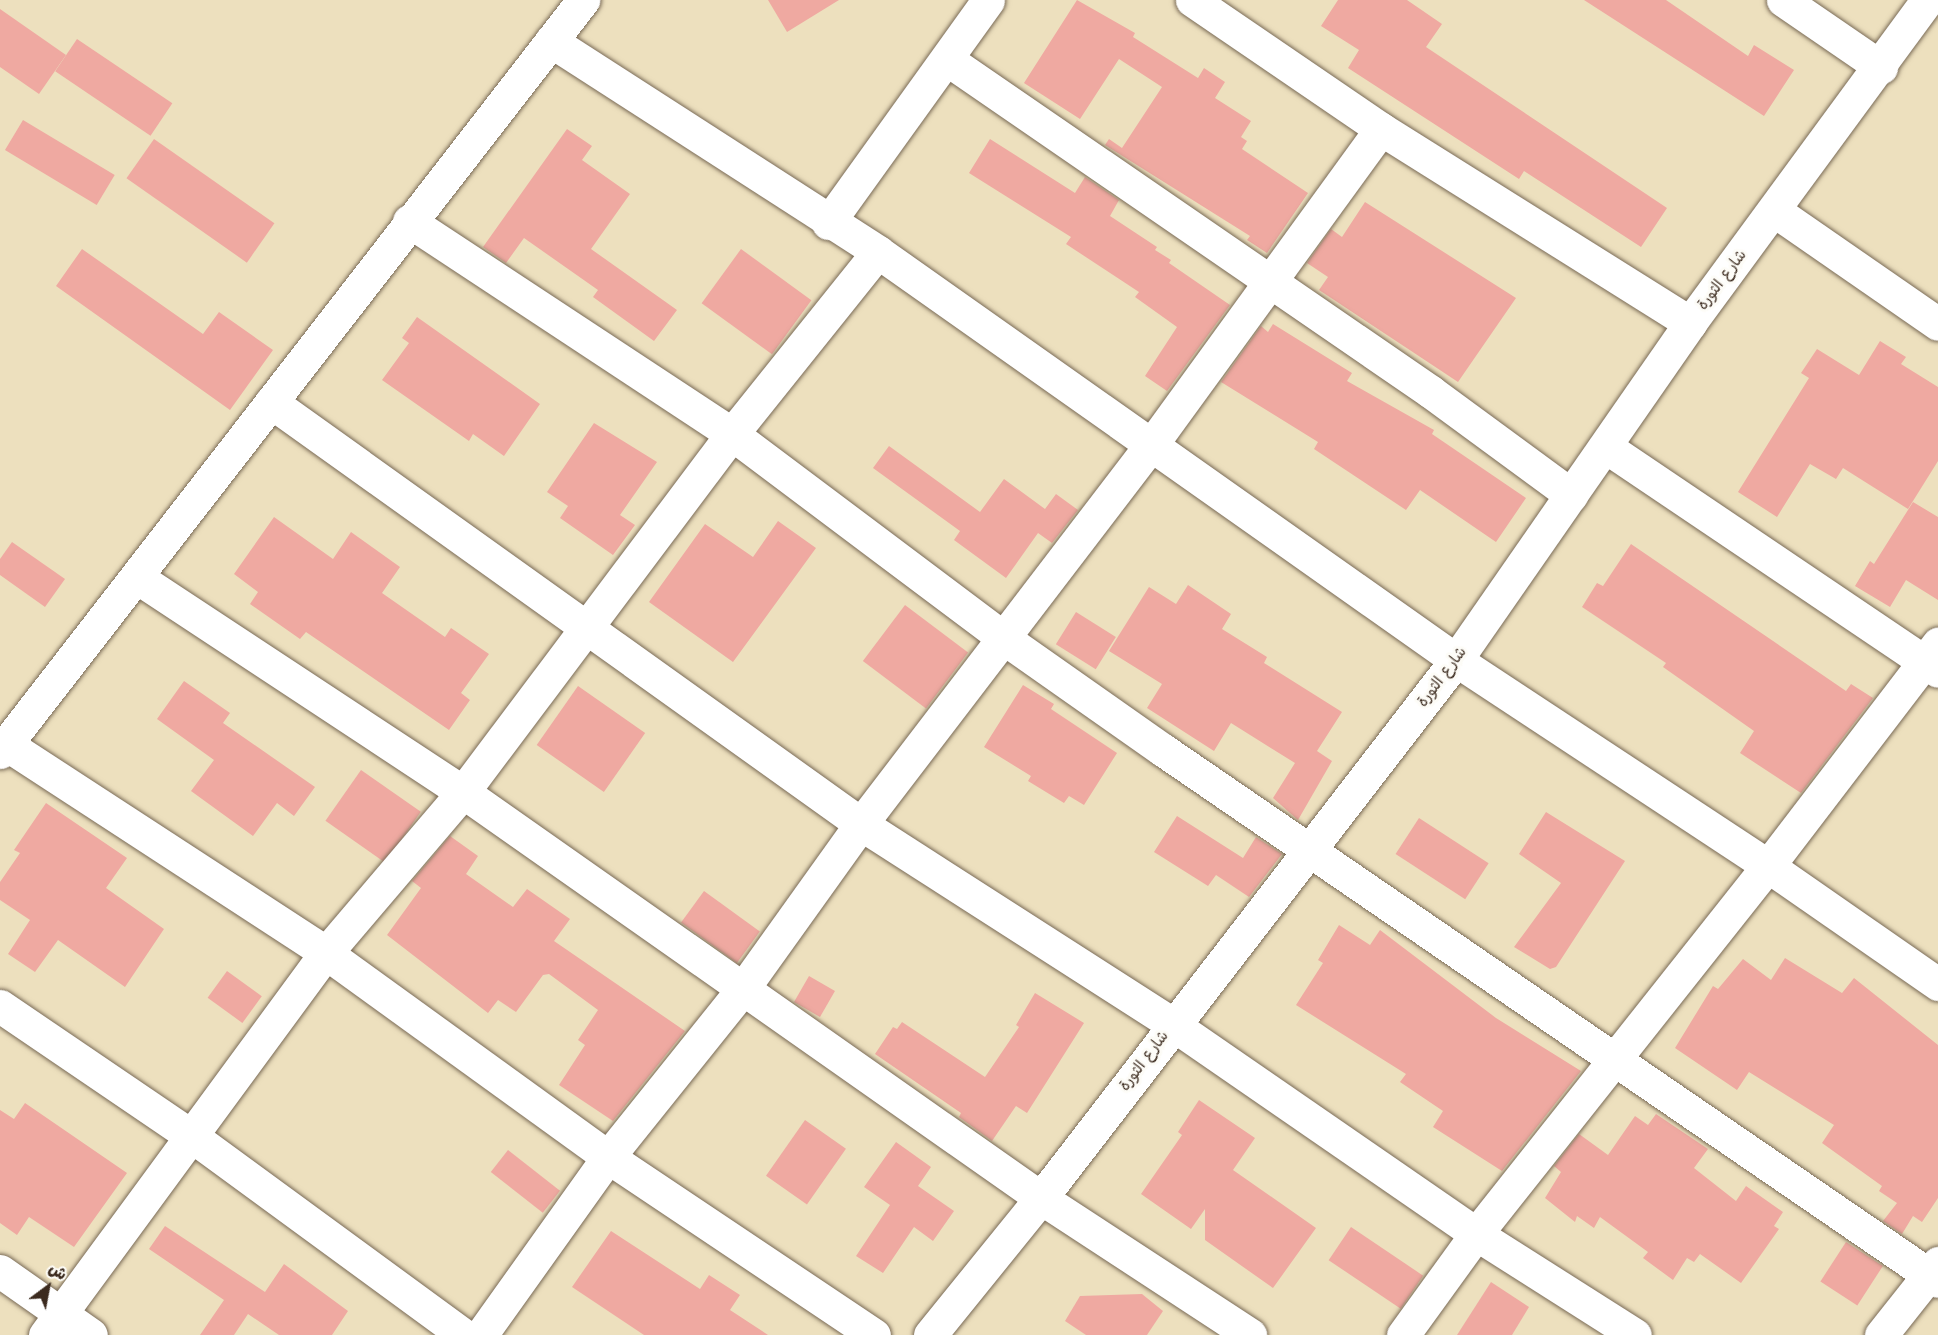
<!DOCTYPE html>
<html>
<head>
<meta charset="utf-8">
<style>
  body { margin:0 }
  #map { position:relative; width:1938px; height:1335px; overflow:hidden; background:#ede0be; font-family:"Shantell Sans","Playpen Sans Arabic",sans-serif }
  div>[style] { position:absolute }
  .building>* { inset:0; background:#efa9a1; transform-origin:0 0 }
  .roads { filter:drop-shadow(0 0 2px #796a56) drop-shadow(0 0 2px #796a56) }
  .minor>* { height:33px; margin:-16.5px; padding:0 16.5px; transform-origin:16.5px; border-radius:16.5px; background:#fff }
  span { translate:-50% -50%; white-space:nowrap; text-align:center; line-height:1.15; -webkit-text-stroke:6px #fdfcf7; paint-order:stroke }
  .street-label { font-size:15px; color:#3b2a1e }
  .north { position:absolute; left:18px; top:1257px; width:60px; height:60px; -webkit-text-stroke:4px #fdfcf7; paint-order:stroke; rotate:32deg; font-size:16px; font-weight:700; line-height:24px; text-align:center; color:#3b2a1e }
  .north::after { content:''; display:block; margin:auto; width:21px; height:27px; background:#3b2a1e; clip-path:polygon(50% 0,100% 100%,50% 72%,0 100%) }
</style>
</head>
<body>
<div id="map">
  <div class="building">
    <i style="clip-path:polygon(768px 0,839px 0,787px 32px)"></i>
    <i style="clip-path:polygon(1077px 0,1135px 33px,1133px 37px,1198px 78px,1204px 68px,1225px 82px,1215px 98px,1251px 121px,1241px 137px,1247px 141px,1242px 149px,1308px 193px,1267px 253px,1247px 240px,1250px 236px,1105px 145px,1109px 139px,1122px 148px,1162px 87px,1119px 59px,1080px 119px,1024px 83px)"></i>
    <i style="clip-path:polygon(1338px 0,1407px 0,1442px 24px,1426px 47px,1667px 208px,1641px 247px,1524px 171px,1519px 179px,1348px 68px,1359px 50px,1321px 26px)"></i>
    <i style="clip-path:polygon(1584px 0,1666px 0,1748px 56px,1754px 45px,1794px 70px,1764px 116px)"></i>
    <i style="clip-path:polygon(0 9px,66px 55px,39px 94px,0 67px)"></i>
    <i style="left:77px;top:39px;width:115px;height:39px;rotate:34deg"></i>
    <i style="left:23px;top:120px;width:107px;height:35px;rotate:31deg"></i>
    <i style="clip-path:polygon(567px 129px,592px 146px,582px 160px,630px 194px,591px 249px,677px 310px,654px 341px,593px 297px,598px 290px,524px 238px,506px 263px,483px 247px)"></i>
    <i style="left:154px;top:139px;width:147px;height:48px;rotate:35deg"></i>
    <i style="clip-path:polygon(990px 139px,1075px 193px,1085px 177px,1119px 200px,1110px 216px,1157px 247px,1155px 250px,1171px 260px,1169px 263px,1230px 305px,1167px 391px,1145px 376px,1177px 327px,1135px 297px,1139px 292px,1066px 244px,1071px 237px,969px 173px)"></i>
    <i style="clip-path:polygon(1365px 202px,1516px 298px,1458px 382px,1319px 290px,1328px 277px,1307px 263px,1331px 229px,1342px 237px)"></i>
    <i style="clip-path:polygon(82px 249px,203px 334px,219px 312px,273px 350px,230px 410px,56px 286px)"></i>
    <i style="left:741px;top:249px;width:87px;height:67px;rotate:36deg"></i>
    <i style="clip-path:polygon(417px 317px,540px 404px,504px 456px,473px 434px,469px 441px,382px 380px,409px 343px,402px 338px)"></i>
    <i style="clip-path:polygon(1273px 324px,1352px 373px,1347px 381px,1434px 430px,1432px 434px,1526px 498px,1496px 542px,1420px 490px,1406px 510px,1314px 449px,1318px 442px,1221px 382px,1261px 326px,1268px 332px)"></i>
    <i style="clip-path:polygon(1880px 341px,1906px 357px,1901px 364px,1938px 387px,1938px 461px,1908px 509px,1843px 468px,1836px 479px,1810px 464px,1777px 517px,1738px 492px,1809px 378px,1801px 373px,1817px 349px,1859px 375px)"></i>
    <i style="clip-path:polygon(594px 423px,657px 462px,620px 515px,635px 525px,613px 555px,560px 518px,568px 506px,547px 492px)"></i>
    <i style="clip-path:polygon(889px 446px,980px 512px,1004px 479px,1045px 509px,1056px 494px,1078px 510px,1052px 543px,1038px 533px,1006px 578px,954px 540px,960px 531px,873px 468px)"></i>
    <i style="clip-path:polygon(1913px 502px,1938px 517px,1938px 600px,1906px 580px,1890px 607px,1855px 586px,1870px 561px,1874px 564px)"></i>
    <i style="clip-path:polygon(274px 517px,333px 559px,351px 532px,400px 567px,382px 593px,445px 637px,451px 628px,489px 654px,461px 693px,470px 700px,449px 730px,306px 632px,300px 639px,250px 604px,258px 592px,234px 574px)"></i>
    <i style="clip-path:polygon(778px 521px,816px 548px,733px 662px,649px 602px,705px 524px,753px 557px)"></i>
    <i style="clip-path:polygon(12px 542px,65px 579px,45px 607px,0 575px,0 559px)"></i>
    <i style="clip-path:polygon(1631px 544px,1846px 691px,1851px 684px,1873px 698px,1801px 793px,1740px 753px,1754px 731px,1663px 667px,1666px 663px,1582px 607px,1597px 583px,1603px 586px)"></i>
    <i style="clip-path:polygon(1188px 585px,1231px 614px,1222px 629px,1267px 657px,1264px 663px,1342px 712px,1317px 751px,1332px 761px,1298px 820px,1273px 798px,1295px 763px,1231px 723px,1214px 751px,1147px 708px,1162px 684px,1109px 651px,1149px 587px,1176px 604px)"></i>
    <i style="left:905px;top:605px;width:79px;height:70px;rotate:37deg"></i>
    <i style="left:1076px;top:612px;width:47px;height:38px;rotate:32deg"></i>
    <i style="clip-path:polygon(184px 681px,230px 713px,223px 723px,315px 787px,294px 816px,277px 803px,253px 836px,191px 791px,214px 760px,157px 719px)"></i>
    <i style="clip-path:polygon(1023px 685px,1054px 704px,1051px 709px,1117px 753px,1084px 805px,1069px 796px,1064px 803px,1028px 781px,1031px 776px,984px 747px)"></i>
    <i style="left:578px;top:686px;width:82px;height:72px;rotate:35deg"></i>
    <i style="left:361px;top:770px;width:73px;height:62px;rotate:35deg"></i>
    <i style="clip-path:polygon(46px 803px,127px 858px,106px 888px,164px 929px,125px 987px,58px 940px,35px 972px,8px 954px,30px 920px,0 900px,0 882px,20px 853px,14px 850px)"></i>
    <i style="clip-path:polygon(1546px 812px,1625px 861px,1556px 967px,1550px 969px,1514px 947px,1561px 883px,1519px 854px)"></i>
    <i style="clip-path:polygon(1177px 816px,1243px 858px,1256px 837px,1282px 854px,1249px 897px,1216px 875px,1208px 886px,1154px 852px)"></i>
    <i style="left:1419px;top:818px;width:83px;height:43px;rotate:33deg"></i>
    <i style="clip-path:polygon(450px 836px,478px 856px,466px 874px,513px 907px,527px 889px,570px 919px,554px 941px,685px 1031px,613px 1121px,559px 1085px,585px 1045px,578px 1040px,598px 1010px,549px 974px,543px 975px,516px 1012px,498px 1000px,488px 1013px,387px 935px,421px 888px,412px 881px)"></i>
    <i style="left:704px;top:891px;width:69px;height:39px;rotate:36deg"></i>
    <i style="clip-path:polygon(1339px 925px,1370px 945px,1380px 930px,1496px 1018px,1581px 1071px,1502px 1171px,1433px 1127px,1443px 1111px,1400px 1082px,1406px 1074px,1296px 1005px,1323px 963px,1318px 960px)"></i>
    <i style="clip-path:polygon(1785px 958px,1842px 993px,1854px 978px,1938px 1045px,1938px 1198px,1922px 1222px,1913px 1216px,1902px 1234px,1883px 1221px,1897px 1203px,1879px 1191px,1882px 1186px,1822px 1143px,1834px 1125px,1749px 1072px,1737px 1090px,1675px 1048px,1713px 986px,1718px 989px,1743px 959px,1771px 980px)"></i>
    <i style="left:227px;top:971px;width:43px;height:33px;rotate:36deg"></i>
    <i style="left:809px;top:976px;width:30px;height:30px;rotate:30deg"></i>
    <i style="clip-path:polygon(1035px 993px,1084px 1023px,1027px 1113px,1016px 1106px,992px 1141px,959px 1117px,961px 1113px,875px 1054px,893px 1027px,897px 1029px,902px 1022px,985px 1077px,1019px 1027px,1016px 1025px)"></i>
    <i style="clip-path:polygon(1199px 1100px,1255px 1138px,1233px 1170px,1316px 1228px,1273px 1288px,1205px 1240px,1205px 1209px,1191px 1229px,1141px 1194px,1182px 1135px,1178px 1132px)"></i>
    <i style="clip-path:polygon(25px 1103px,127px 1173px,74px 1247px,29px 1217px,17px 1235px,0 1223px,0 1110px,14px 1119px)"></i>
    <i style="clip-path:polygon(1656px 1114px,1708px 1149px,1694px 1168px,1736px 1201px,1746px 1186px,1783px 1212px,1774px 1226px,1779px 1229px,1741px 1283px,1700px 1254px,1694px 1262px,1687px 1258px,1673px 1280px,1643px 1258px,1648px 1252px,1600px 1217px,1594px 1228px,1577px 1216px,1575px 1222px,1545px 1198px,1561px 1172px,1554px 1166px,1579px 1134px,1608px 1155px,1635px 1116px,1648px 1125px)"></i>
    <i style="left:805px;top:1120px;width:50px;height:68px;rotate:35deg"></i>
    <i style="clip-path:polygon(896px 1142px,931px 1167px,918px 1186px,954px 1211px,933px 1241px,914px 1227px,883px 1273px,856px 1256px,890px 1205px,864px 1187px)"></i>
    <i style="left:508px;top:1150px;width:66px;height:28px;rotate:38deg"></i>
    <i style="clip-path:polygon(165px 1226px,265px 1292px,284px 1264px,348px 1311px,332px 1335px,279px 1335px,248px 1314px,234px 1335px,200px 1335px,224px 1300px,149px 1249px)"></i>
    <i style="left:1351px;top:1227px;width:87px;height:40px;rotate:34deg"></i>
    <i style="clip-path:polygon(611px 1231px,700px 1289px,709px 1275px,740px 1295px,730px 1310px,768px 1335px,644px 1335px,572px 1287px)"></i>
    <i style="left:1846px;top:1242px;width:44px;height:47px;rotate:33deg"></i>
    <i style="clip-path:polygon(1491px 1282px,1529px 1307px,1512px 1335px,1457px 1335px)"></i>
    <i style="clip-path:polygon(1142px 1294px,1163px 1311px,1147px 1335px,1086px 1335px,1065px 1321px,1080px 1296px)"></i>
  </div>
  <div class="roads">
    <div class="minor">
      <i style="left:1192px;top:0;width:229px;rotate:34.3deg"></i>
      <i style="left:1381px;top:129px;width:365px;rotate:32.1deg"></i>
      <i style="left:1783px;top:0;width:119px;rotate:34.4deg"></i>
      <i style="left:551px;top:41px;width:389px;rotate:32.8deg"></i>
      <i style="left:878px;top:252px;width:707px;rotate:35.22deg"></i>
      <i style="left:1456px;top:660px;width:374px;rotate:33.4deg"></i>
      <i style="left:1768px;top:866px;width:207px;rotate:34.8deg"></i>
      <i style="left:948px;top:60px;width:586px;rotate:34.5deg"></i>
      <i style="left:1431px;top:392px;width:174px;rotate:36.3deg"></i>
      <i style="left:1775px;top:211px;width:198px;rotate:34.7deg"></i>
      <i style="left:409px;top:221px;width:387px;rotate:33.4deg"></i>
      <i style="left:732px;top:434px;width:341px;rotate:36.9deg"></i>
      <i style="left:1005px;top:639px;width:193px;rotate:35.1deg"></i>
      <i style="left:1163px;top:750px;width:939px;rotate:34.42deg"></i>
      <i style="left:828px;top:223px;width:274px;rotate:-54.3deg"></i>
      <i style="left:271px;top:402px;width:725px;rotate:35.57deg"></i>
      <i style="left:861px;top:824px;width:370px;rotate:32.7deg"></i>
      <i style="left:1172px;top:1024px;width:369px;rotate:34.6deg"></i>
      <i style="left:1476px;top:1234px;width:188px;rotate:32.4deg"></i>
      <i style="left:1606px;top:447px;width:400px;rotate:34deg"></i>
      <i style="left:138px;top:578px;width:389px;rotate:33.4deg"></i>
      <i style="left:463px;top:792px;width:706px;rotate:35.09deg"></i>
      <i style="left:1041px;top:1198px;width:250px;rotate:33.2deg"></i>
      <i style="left:6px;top:744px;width:382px;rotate:33.1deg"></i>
      <i style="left:326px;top:953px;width:348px;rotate:35.9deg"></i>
      <i style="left:608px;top:1157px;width:320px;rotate:33.8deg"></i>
      <i style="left:0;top:752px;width:952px;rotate:-52.21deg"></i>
      <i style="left:0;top:1006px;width:233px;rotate:34.2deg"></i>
      <i style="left:193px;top:1137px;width:336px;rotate:36.2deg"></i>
      <i style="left:0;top:1271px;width:111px;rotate:35.1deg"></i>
      <i style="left:45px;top:1335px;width:474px;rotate:-53.7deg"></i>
      <i style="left:326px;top:953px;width:211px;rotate:-49.6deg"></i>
      <i style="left:463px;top:792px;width:448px;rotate:-53.1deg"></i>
      <i style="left:732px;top:434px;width:233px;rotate:-51.3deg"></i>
      <i style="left:481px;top:1335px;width:219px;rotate:-54.5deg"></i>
      <i style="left:608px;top:1157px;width:214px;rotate:-51.3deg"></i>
      <i style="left:742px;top:990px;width:204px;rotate:-54.4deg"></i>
      <i style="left:861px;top:824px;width:479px;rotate:-52.6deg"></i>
      <i style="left:1152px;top:444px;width:389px;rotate:-54deg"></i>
      <i style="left:930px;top:1335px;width:176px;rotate:-51deg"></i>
      <i style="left:1041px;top:1198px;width:679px;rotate:-52.35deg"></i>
      <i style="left:1456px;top:660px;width:410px;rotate:-55.2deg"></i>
      <i style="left:1690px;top:323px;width:401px;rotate:-53.7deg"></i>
      <i style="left:1403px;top:1335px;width:125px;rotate:-54.1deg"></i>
      <i style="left:1476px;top:1234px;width:470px;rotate:-51.6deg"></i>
      <i style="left:1768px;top:866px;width:280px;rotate:-52.6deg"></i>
      <i style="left:1881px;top:1335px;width:92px;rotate:-51.6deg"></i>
    </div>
  </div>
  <div class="street-label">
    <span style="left:1722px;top:280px;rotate:-53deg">شارع الثورة</span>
    <span style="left:1442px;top:677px;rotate:-53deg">شارع الثورة</span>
    <span style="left:1144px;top:1061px;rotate:-53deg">شارع الثورة</span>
  </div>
  <div class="north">ش</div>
</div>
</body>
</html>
